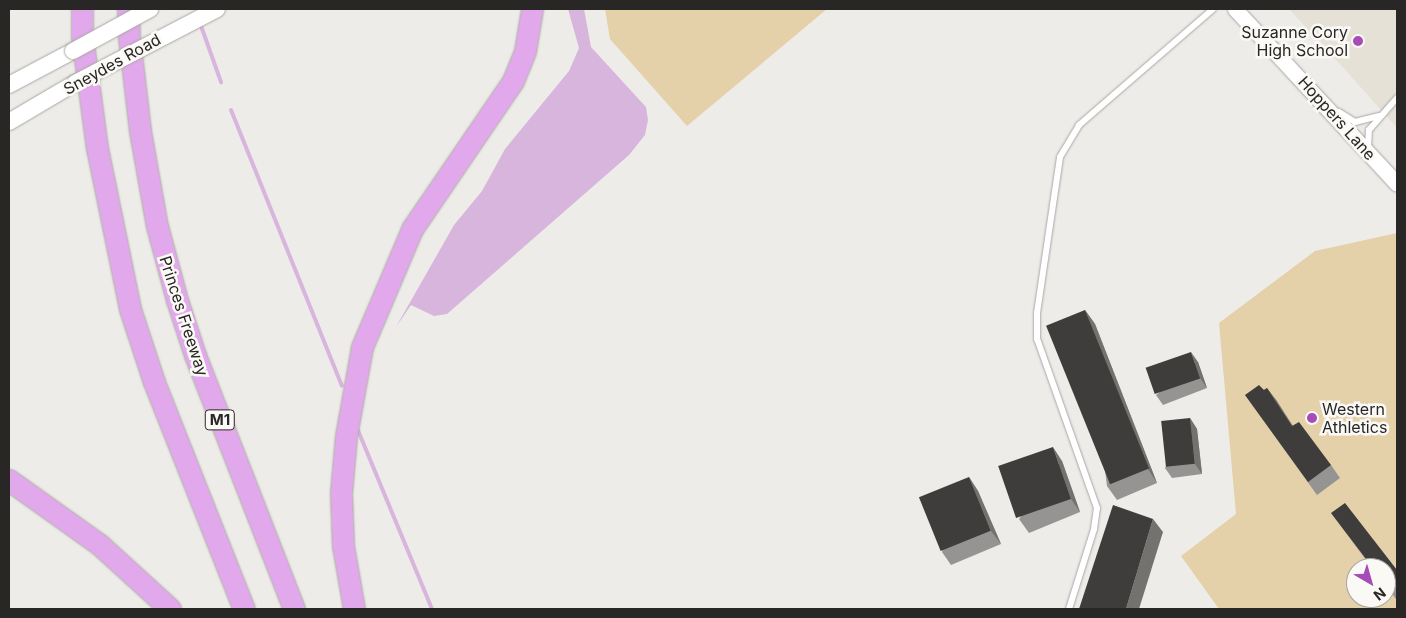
<!DOCTYPE html>
<html>
<head>
<meta charset="utf-8">
<style>
  body { margin:0 }
  #map { position:relative; width:1406px; height:618px; overflow:hidden; background:#eeece9; font-family:Inter,sans-serif }
  div>[style] { position:absolute }
  .built>* { inset:0; background:#e6e1d7 }
  .green>* { inset:0; background:#e4d0a9 }
  .water>* { inset:0; background:#d8b5dd }
  .stream>* { height:4px; margin:-2px; padding:0 2px; transform-origin:2px; border-radius:2px; background:#d8b5dd }
  .roads { filter:drop-shadow(0 0 1px #a9a7a4) drop-shadow(0 0 1px #a9a7a4) }
  .service>* { height:6px; margin:-3px; padding:0 3px; transform-origin:3px; border-radius:3px; background:#fff }
  .tertiary>* { height:15px; margin:-7.5px; padding:0 7.5px; transform-origin:7.5px; border-radius:7.5px; background:#fff }
  .secondary>* { height:16px; margin:-8px; padding:0 8px; transform-origin:8px; border-radius:8px; background:#fff }
  .motorway>* { height:21px; margin:-10.5px; padding:0 10.5px; transform-origin:10.5px; border-radius:10.5px; background:#e1a8eb }
  .bridges { filter:drop-shadow(0 0 1px #a9a7a4) drop-shadow(0 0 1px #a9a7a4) }
  .secondary-bridge>* { height:16px; margin:-8px; padding:0 8px; transform-origin:8px; border-radius:8px; background:#fff }
  .wall>* { inset:0; background:#969492 }
  .shaded-wall>* { inset:0; background:#74726f }
  .building>* { inset:0; background:#3f3d3b; transform-origin:0 0 }
  .dots>* { width:14px; height:14px; translate:-50% -50%; box-sizing:border-box; border:2px solid #fbf9f6; border-radius:50% }
  span { translate:-50% -50%; white-space:nowrap; text-align:center; line-height:1.15; -webkit-text-stroke:5px #fbf9f6; paint-order:stroke }
  .shield-label span { padding:1px 4px; background:#fbf9f6; border:1px solid; border-radius:4px; -webkit-text-stroke-width:0 }
  .shield-label { font-size:15px; color:#282726; font-weight:700 }
  .poi-label { font-size:16px; color:#282726 }
  .right { translate:-100% -50%; text-align:right }
  .left { translate:0 -50%; text-align:left }
  .street-label { font-size:16px; color:#282726 }
  .frame { position:absolute; inset:0; border:10px solid #282726; pointer-events:none }
  .north { position:absolute; left:1346px; top:558px; width:50px; height:50px; box-sizing:border-box; background:#fbf9f6; border:1px solid #a7a5a3; border-radius:50%; rotate:142deg; font-size:14px; font-weight:700; line-height:20px; text-align:center; color:#282726 }
  .north::after { content:''; display:block; margin:auto; width:18px; height:22px; background:#a74bb6; clip-path:polygon(50% 0,100% 100%,50% 72%,0 100%) }
</style>
</head>
<body>
<div id="map">
  <div class="built">
    <i style="clip-path:polygon(1289px 9px,1397px 9px,1397px 128px,1348px 73px)"></i>
  </div>
  <div class="green">
    <i style="clip-path:polygon(605px 9px,827px 9px,687px 126px,610px 39px)"></i>
    <i style="clip-path:polygon(evenodd,1397px 233px,1397px 609px,1219px 609px,1181px 556px,1236px 514px,1219px 323px,1315px 251px,1397px 233px,1356px 568px,1386px 568px,1386px 598px,1356px 598px,1356px 568px)"></i>
  </div>
  <div class="water">
    <i style="clip-path:polygon(568px 9px,584px 9px,591px 47px,646px 107px,648px 120px,645px 135px,629px 155px,447px 314px,434px 316px,411px 305px,396px 327px,454px 225px,482px 191px,505px 149px,569px 71px,579px 48px)"></i>
  </div>
  <div class="stream">
    <i style="left:200px;top:23px;width:63px;rotate:70.4deg"></i>
    <i style="left:231px;top:110px;width:297px;rotate:68.1deg"></i>
    <i style="left:357px;top:428px;width:196px;rotate:67.5deg"></i>
  </div>
  <div class="roads">
    <div class="service">
      <i style="left:1339px;top:112px;width:19px;rotate:32deg"></i>
      <i style="left:1355px;top:122px;width:25px;rotate:-14deg"></i>
      <i style="left:1368px;top:148px;width:18px;rotate:-87deg"></i>
      <i style="left:1369px;top:130px;width:43px;rotate:-48.8deg"></i>
      <i style="left:1069px;top:609px;width:84px;rotate:-72.6deg"></i>
      <i style="left:1094px;top:529px;width:21px;rotate:-82deg"></i>
      <i style="left:1097px;top:508px;width:179px;rotate:-109.5deg"></i>
      <i style="left:1037px;top:339px;width:26px;rotate:-90deg"></i>
      <i style="left:1037px;top:313px;width:158px;rotate:-81.6deg"></i>
      <i style="left:1060px;top:157px;width:37px;rotate:-59deg"></i>
      <i style="left:1079px;top:125px;width:177px;rotate:-40.9deg"></i>
    </div>
    <div class="tertiary">
      <i style="left:1235px;top:9px;width:238px;rotate:47.2deg"></i>
    </div>
    <div class="secondary">
      <i style="left:9px;top:85px;width:72px;rotate:-28deg"></i>
      <i style="left:9px;top:122px;width:77px;rotate:-30.6deg"></i>
    </div>
    <div class="motorway">
      <i style="left:82px;top:9px;width:27px;rotate:90deg"></i>
      <i style="left:82px;top:36px;width:113px;rotate:82.4deg"></i>
      <i style="left:97px;top:148px;width:164px;rotate:78.4deg"></i>
      <i style="left:130px;top:309px;width:77px;rotate:71.8deg"></i>
      <i style="left:154px;top:382px;width:244px;rotate:68.4deg"></i>
      <i style="left:128px;top:9px;width:28px;rotate:88deg"></i>
      <i style="left:129px;top:37px;width:95px;rotate:83.3deg"></i>
      <i style="left:140px;top:131px;width:97px;rotate:79.9deg"></i>
      <i style="left:157px;top:226px;width:77px;rotate:74.9deg"></i>
      <i style="left:177px;top:300px;width:58px;rotate:71.9deg"></i>
      <i style="left:195px;top:355px;width:273px;rotate:68.7deg"></i>
      <i style="left:9px;top:480px;width:112px;rotate:35.5deg"></i>
      <i style="left:100px;top:545px;width:95px;rotate:42.4deg"></i>
      <i style="left:354px;top:609px;width:64px;rotate:-99.9deg"></i>
      <i style="left:343px;top:546px;width:53px;rotate:-92.2deg"></i>
      <i style="left:341px;top:493px;width:57px;rotate:-85deg"></i>
      <i style="left:346px;top:436px;width:90px;rotate:-79.8deg"></i>
      <i style="left:362px;top:347px;width:128px;rotate:-67deg"></i>
      <i style="left:412px;top:229px;width:179px;rotate:-55.7deg"></i>
      <i style="left:513px;top:81px;width:32px;rotate:-68deg"></i>
      <i style="left:525px;top:51px;width:43px;rotate:-80.5deg"></i>
    </div>
  </div>
  <div class="bridges">
    <div class="secondary-bridge">
      <i style="left:73px;top:51px;width:88px;rotate:-28.6deg"></i>
      <i style="left:75px;top:83px;width:160px;rotate:-27.5deg"></i>
    </div>
  </div>
  <div class="wall">
    <i style="clip-path:polygon(1085px 310px,1095px 324px,1157px 483px,1117px 500px,1107px 486px)"></i>
    <i style="clip-path:polygon(1198px 362px,1207px 388px,1163px 405px,1156px 395px)"></i>
    <i style="clip-path:polygon(1267px 388px,1293px 426px,1331px 465px,1340px 478px,1317px 495px,1245px 395px,1264px 390px)"></i>
    <i style="clip-path:polygon(1190px 418px,1197px 429px,1202px 474px,1172px 478px,1165px 468px)"></i>
    <i style="clip-path:polygon(1062px 461px,1080px 512px,1029px 533px,1019px 519px)"></i>
    <i style="clip-path:polygon(969px 477px,978px 491px,1001px 544px,951px 565px,942px 552px)"></i>
    <i style="clip-path:polygon(1331px 513px,1397px 570px,1397px 598px,1396px 599px,1386px 586px,1386px 568px,1372px 568px)"></i>
  </div>
  <div class="shaded-wall">
    <i style="clip-path:polygon(1085px 310px,1095px 324px,1157px 483px,1148px 469px)"></i>
    <i style="clip-path:polygon(1191px 352px,1198px 362px,1207px 388px,1200px 378px)"></i>
    <i style="clip-path:polygon(1267px 388px,1277px 401px,1301px 439px,1292px 426px)"></i>
    <i style="clip-path:polygon(1190px 418px,1197px 429px,1202px 474px,1195px 464px)"></i>
    <i style="clip-path:polygon(1053px 447px,1062px 461px,1080px 512px,1071px 499px)"></i>
    <i style="clip-path:polygon(969px 477px,978px 491px,1001px 544px,991px 531px)"></i>
    <i style="clip-path:polygon(1153px 519px,1163px 532px,1139px 609px,1126px 609px)"></i>
  </div>
  <div class="building">
    <i style="left:1085px;top:310px;width:171px;height:42px;rotate:68deg"></i>
    <i style="left:1191px;top:352px;width:28px;height:48px;rotate:71deg"></i>
    <i style="clip-path:polygon(1259px 385px,1264px 390px,1267px 388px,1292px 426px,1299px 422px,1331px 465px,1308px 482px,1245px 395px)"></i>
    <i style="left:1190px;top:418px;width:46px;height:29px;rotate:84deg"></i>
    <i style="left:1053px;top:447px;width:55px;height:58px;rotate:71deg"></i>
    <i style="left:969px;top:477px;width:58px;height:54px;rotate:68deg"></i>
    <i style="clip-path:polygon(1345px 503px,1397px 570px,1397px 583px,1389px 589px,1386px 585px,1386px 568px,1373px 568px,1331px 513px)"></i>
    <i style="clip-path:polygon(1113px 505px,1153px 519px,1126px 609px,1079px 609px)"></i>
  </div>
  <div class="dots">
    <i style="left:1358px;top:41px;background:#a74bb6"></i>
    <i style="left:1312px;top:418px;background:#a74bb6"></i>
  </div>
  <div class="shield-label">
    <span style="left:220px;top:420px">M1</span>
  </div>
  <div class="poi-label">
    <span class="right" style="left:1348px;top:41px">Suzanne Cory<br>High School</span>
    <span class="left" style="left:1322px;top:418px">Western<br>Athletics</span>
  </div>
  <div class="street-label">
    <span style="left:112px;top:64px;rotate:-29deg">Sneydes Road</span>
    <span style="left:1337px;top:118px;rotate:48deg">Hoppers Lane</span>
    <span style="left:184px;top:316px;rotate:72deg">Princes Freeway</span>
  </div>
  <div class="frame"></div>
  <div class="north">N</div>
</div>
</body>
</html>
